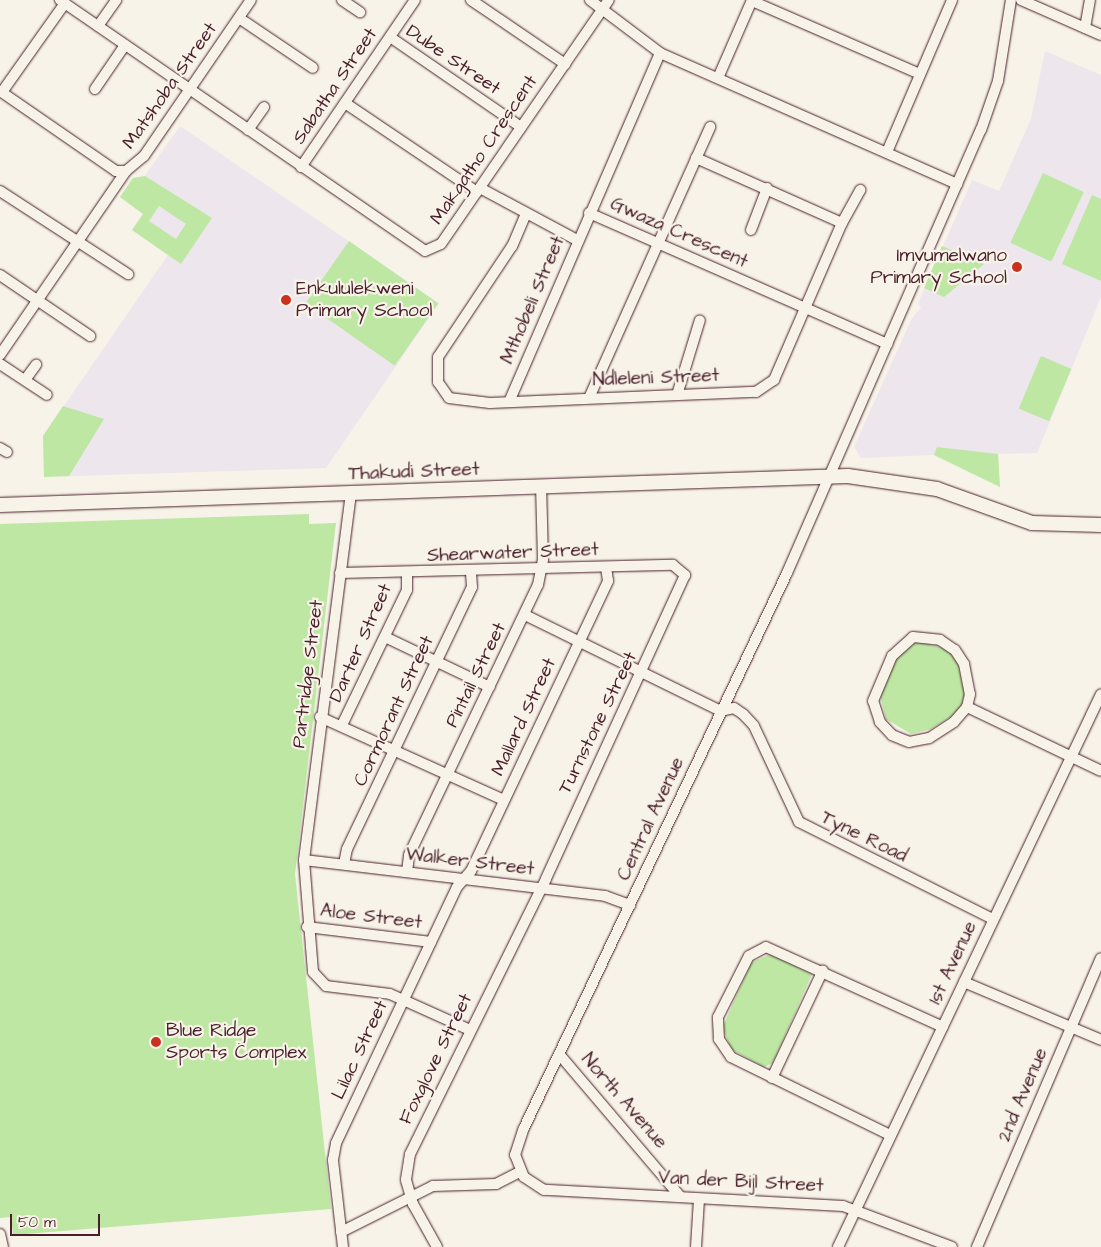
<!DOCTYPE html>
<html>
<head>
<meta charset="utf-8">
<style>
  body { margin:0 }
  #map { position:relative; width:1101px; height:1247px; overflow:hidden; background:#f7f3e8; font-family:"Architects Daughter",sans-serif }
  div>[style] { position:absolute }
  .built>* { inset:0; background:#ede6ed }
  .green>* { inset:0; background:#bde7a3; transform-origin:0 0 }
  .roads { filter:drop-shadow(0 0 1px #4a1f2b) drop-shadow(0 0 1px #4a1f2b) }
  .street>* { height:10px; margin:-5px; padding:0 5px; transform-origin:5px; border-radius:5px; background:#f7f3e8 }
  .secondary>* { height:14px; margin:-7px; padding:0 7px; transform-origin:7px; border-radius:7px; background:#f7f3e8 }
  .dots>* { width:14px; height:14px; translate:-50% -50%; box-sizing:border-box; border:2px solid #f7f3e8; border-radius:50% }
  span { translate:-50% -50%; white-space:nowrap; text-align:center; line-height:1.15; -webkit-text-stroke:4.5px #f7f3e8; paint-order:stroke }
  .street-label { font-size:19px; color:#4a1f2b }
  .poi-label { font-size:19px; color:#4a1f2b }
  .right { translate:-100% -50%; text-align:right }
  .left { translate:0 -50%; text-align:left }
  .scale { position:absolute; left:10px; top:1214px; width:90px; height:22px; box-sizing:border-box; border:2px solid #4a1f2b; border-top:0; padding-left:6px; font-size:15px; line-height:18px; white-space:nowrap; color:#4a1f2b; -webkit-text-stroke:4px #f7f3e8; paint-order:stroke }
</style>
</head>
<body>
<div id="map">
  <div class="built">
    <i style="clip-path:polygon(1045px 51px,1101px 75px,1101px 297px,1037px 453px,998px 454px,1000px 487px,934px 455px,861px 458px,854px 447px,912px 318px,921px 308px,918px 303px,972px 180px,999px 191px,1031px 119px)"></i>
    <i style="clip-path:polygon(180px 126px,439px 303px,326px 468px,44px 477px,43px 436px,168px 255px,132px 230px,143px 214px,120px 197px,133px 178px,144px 177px)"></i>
  </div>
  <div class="green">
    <i style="left:1043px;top:173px;width:45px;height:77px;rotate:25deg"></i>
    <i style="clip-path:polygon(evenodd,145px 176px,212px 218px,181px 264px,132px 230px,143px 214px,120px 197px,133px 178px,145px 176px,159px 206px,186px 224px,176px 239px,149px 221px,159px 206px)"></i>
    <i style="clip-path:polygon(1092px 195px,1101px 199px,1101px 281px,1062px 264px)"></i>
    <i style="left:349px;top:241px;width:109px;height:76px;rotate:35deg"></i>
    <i style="clip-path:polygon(942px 246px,984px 264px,944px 297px,924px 288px)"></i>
    <i style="left:1041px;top:356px;width:33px;height:57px;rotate:23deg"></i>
    <i style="clip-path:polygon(63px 406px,104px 419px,69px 476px,44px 477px,43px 436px)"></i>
    <i style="clip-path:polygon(937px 447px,998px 454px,1000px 487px,934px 455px)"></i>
    <i style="clip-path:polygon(309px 514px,309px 524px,336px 523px,295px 874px,331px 1209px,13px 1235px,11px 1217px,0 1218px,0 524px)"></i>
    <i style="clip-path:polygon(917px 641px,948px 649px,958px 663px,966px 700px,957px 713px,931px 729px,911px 734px,886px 719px,880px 695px,896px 658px)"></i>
    <i style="clip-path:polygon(772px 953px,812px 974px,773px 1063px,764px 1067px,732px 1050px,722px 1028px,751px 963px)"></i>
  </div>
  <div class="roads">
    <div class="street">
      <i style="left:60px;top:0;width:443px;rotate:34.5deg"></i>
      <i style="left:425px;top:251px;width:17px;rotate:-24deg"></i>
      <i style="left:441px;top:244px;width:296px;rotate:-55.5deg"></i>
      <i style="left:342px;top:0;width:22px;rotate:34deg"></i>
      <i style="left:471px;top:0;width:114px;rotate:34.2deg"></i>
      <i style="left:590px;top:0;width:88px;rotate:37.1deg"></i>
      <i style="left:660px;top:53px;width:325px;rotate:23.8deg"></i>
      <i style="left:1021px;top:0;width:87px;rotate:23.6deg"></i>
      <i style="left:752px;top:1px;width:183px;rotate:23.5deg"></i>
      <i style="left:239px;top:18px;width:89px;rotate:34deg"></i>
      <i style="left:98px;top:26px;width:32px;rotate:-55deg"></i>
      <i style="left:1085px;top:28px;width:28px;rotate:-80deg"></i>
      <i style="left:390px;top:37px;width:159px;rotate:34.5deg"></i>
      <i style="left:718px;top:78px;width:85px;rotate:-66.4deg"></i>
      <i style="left:95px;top:89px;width:53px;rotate:-55.7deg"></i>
      <i style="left:0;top:91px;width:141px;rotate:34.6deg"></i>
      <i style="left:116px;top:171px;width:10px"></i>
      <i style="left:126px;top:171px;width:23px;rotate:-40deg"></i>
      <i style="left:144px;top:156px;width:189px;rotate:-55.6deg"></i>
      <i style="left:2px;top:92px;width:109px;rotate:-54.7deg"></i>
      <i style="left:345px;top:103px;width:159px;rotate:34deg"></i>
      <i style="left:248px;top:130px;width:28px;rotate:-55deg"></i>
      <i style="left:887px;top:152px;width:165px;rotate:-66.8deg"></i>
      <i style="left:301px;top:167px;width:202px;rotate:-55.7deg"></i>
      <i style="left:480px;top:188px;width:110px;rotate:28.2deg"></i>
      <i style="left:0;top:191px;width:153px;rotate:33deg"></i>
      <i style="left:589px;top:213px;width:326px;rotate:23.7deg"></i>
      <i style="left:525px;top:216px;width:33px;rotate:113deg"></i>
      <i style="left:512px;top:246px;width:133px;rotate:123.7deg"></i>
      <i style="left:438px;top:357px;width:25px;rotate:90deg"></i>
      <i style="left:438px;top:382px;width:19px;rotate:55deg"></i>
      <i style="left:449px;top:398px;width:41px;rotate:7deg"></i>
      <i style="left:490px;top:403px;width:266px;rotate:-2.4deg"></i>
      <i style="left:756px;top:392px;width:22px;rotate:-34deg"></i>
      <i style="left:774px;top:380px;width:171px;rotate:-66.6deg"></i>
      <i style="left:842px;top:223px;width:160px;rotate:-156deg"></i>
      <i style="left:842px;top:223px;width:38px;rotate:-61deg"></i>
      <i style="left:751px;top:230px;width:45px;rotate:-69.1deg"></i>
      <i style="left:0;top:275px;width:109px;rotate:34.1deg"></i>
      <i style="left:0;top:355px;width:223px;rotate:-55.6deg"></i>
      <i style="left:0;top:364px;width:56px;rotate:33.4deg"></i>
      <i style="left:25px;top:380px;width:19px;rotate:-54deg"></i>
      <i style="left:677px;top:395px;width:78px;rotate:-73deg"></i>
      <i style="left:589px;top:398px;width:297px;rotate:-65.9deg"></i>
      <i style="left:509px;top:402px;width:380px;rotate:-66.6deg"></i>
      <i style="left:0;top:448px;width:8px;rotate:30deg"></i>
      <i style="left:351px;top:493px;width:370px;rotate:97.3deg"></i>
      <i style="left:304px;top:860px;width:112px;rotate:85.4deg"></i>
      <i style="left:313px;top:972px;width:19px;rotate:47deg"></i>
      <i style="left:326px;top:986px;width:64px;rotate:7.1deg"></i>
      <i style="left:390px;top:994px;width:88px;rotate:24.2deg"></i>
      <i style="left:340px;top:573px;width:333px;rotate:-1.4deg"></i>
      <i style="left:673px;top:565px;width:16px;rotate:40deg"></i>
      <i style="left:685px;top:575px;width:334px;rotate:114.6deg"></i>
      <i style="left:546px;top:879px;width:307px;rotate:116.3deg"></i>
      <i style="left:410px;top:1154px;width:26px;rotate:99deg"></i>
      <i style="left:406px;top:1180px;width:25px;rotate:74deg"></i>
      <i style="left:413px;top:1204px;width:49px;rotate:60.8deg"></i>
      <i style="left:525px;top:615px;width:218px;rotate:26.1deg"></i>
      <i style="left:721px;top:711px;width:13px;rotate:-13deg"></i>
      <i style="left:734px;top:708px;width:11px;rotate:34deg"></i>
      <i style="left:743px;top:714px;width:16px;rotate:47deg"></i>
      <i style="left:754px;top:726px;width:106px;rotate:64.9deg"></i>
      <i style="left:799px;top:822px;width:217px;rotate:26.6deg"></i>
      <i style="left:385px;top:637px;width:116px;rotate:25.5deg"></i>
      <i style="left:913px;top:637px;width:27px;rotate:6deg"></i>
      <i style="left:940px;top:640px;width:18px;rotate:34deg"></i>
      <i style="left:955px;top:650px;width:17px;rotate:57deg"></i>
      <i style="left:964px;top:664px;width:31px;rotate:79deg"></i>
      <i style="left:970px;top:694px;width:13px;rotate:103deg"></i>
      <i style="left:967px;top:707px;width:20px;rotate:131deg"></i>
      <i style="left:954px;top:722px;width:30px;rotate:147deg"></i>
      <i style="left:929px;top:738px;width:20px;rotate:169deg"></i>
      <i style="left:909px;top:742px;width:18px;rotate:-158deg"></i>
      <i style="left:892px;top:735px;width:18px;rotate:-133deg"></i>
      <i style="left:880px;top:722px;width:22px;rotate:-108deg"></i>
      <i style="left:873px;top:701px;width:49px;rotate:-67.1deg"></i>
      <i style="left:892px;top:656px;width:28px;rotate:-42deg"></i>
      <i style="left:967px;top:707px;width:148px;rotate:25.5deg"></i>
      <i style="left:320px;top:717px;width:202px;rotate:24.3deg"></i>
      <i style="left:342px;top:725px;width:150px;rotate:-64.3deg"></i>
      <i style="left:407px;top:590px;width:16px;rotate:-90deg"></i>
      <i style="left:304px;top:860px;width:303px;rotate:6.8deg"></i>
      <i style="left:605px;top:896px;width:27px;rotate:20deg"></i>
      <i style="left:344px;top:864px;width:15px;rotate:-79deg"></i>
      <i style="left:347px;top:849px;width:290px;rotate:-64.5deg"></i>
      <i style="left:472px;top:587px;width:15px;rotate:-94deg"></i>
      <i style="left:407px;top:872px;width:17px;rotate:-83deg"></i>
      <i style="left:409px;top:855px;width:299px;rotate:-64.5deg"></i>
      <i style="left:538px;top:585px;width:25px;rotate:-79deg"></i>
      <i style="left:543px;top:560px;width:74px;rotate:-91.5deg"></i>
      <i style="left:307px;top:927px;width:125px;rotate:6.9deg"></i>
      <i style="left:964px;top:982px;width:149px;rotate:22.9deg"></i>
      <i style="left:559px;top:1054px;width:187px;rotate:49.6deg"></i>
      <i style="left:772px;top:1078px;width:119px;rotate:-64.7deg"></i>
      <i style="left:890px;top:1135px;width:177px;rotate:-153.9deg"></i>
      <i style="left:731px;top:1057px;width:22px;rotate:-124deg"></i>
      <i style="left:719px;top:1039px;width:22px;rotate:-93deg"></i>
      <i style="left:718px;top:1017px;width:68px;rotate:-63.1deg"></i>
      <i style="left:749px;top:956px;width:19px;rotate:-28deg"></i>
      <i style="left:766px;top:947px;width:194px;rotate:24.3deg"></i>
      <i style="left:341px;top:1232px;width:103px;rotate:-26.6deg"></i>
      <i style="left:433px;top:1186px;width:63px;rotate:-1.8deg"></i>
      <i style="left:496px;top:1184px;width:27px;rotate:-27deg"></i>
      <i style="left:0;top:1234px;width:13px;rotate:77deg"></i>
      <i style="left:343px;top:1247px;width:88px;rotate:-96.6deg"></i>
      <i style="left:333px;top:1160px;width:17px;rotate:-80deg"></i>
      <i style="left:336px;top:1143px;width:283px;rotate:-64.7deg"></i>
      <i style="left:457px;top:887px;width:21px;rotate:-49deg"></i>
      <i style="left:471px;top:871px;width:321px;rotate:-64.7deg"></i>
      <i style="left:608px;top:581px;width:14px;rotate:-98deg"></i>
      <i style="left:696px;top:1247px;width:48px;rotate:-86.4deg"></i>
      <i style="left:838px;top:1247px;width:612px;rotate:-64.56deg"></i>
      <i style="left:952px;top:1247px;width:116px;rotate:-159.4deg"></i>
      <i style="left:843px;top:1206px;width:299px;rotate:-176.9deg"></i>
      <i style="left:544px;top:1190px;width:24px;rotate:-147deg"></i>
      <i style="left:524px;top:1177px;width:24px;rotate:-112deg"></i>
      <i style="left:515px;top:1155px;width:28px;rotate:-72deg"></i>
      <i style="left:524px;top:1128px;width:614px;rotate:-64.64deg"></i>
      <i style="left:787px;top:573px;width:484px;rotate:-66.4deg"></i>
      <i style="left:981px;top:130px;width:52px;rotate:-70.9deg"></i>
      <i style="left:998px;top:81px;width:82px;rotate:-80.9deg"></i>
      <i style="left:977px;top:1247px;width:314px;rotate:-66.8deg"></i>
    </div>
    <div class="secondary">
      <i style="left:0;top:505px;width:848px;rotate:-1.96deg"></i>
      <i style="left:848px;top:476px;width:90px;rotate:8.3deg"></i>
      <i style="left:937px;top:489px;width:101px;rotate:19.7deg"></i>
      <i style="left:1032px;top:523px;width:69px;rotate:1.7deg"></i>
    </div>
  </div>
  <div class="dots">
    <i style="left:1017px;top:267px;background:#c8321e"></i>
    <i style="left:286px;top:300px;background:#c8321e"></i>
    <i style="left:156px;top:1042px;background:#c8321e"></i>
  </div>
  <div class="street-label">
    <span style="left:453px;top:60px;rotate:34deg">Dube Street</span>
    <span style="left:170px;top:86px;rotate:-55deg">Matshoba Street</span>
    <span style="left:335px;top:86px;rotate:-56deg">Sabatha Street</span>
    <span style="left:484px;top:150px;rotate:-56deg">Makgatho Crescent</span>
    <span style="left:679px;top:233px;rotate:24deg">Gwaza Crescent</span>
    <span style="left:533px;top:300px;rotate:-67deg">Mthobeli Street</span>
    <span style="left:656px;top:378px;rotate:-2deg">Ndleleni Street</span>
    <span style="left:414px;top:472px;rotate:-2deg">Thakudi Street</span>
    <span style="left:513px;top:553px;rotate:-2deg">Shearwater Street</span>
    <span style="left:361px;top:643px;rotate:-66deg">Darter Street</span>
    <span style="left:308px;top:674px;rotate:-83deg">Partridge Street</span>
    <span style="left:476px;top:675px;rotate:-64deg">Pintail Street</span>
    <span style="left:394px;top:711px;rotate:-65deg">Cormorant Street</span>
    <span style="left:524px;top:717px;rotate:-65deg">Mallard Street</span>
    <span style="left:598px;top:723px;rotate:-64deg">Turnstone Street</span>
    <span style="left:651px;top:819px;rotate:-65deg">Central Avenue</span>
    <span style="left:864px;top:837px;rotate:26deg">Tyne Road</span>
    <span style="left:470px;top:862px;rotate:7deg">Walker Street</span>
    <span style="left:371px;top:917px;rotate:7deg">Aloe Street</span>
    <span style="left:953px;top:963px;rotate:-65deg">1st Avenue</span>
    <span style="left:360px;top:1050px;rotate:-65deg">Lilac Street</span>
    <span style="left:436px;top:1059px;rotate:-64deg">Foxglove Street</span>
    <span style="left:1023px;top:1095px;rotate:-67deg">2nd Avenue</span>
    <span style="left:624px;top:1101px;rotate:49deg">North Avenue</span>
    <span style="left:741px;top:1182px;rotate:3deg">Van der Bijl Street</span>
  </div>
  <div class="poi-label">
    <span class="right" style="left:1007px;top:267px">Imvumelwano<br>Primary School</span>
    <span class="left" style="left:296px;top:300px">Enkululekweni<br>Primary School</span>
    <span class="left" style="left:166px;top:1042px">Blue Ridge<br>Sports Complex</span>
  </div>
  <div class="scale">50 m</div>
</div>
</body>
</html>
